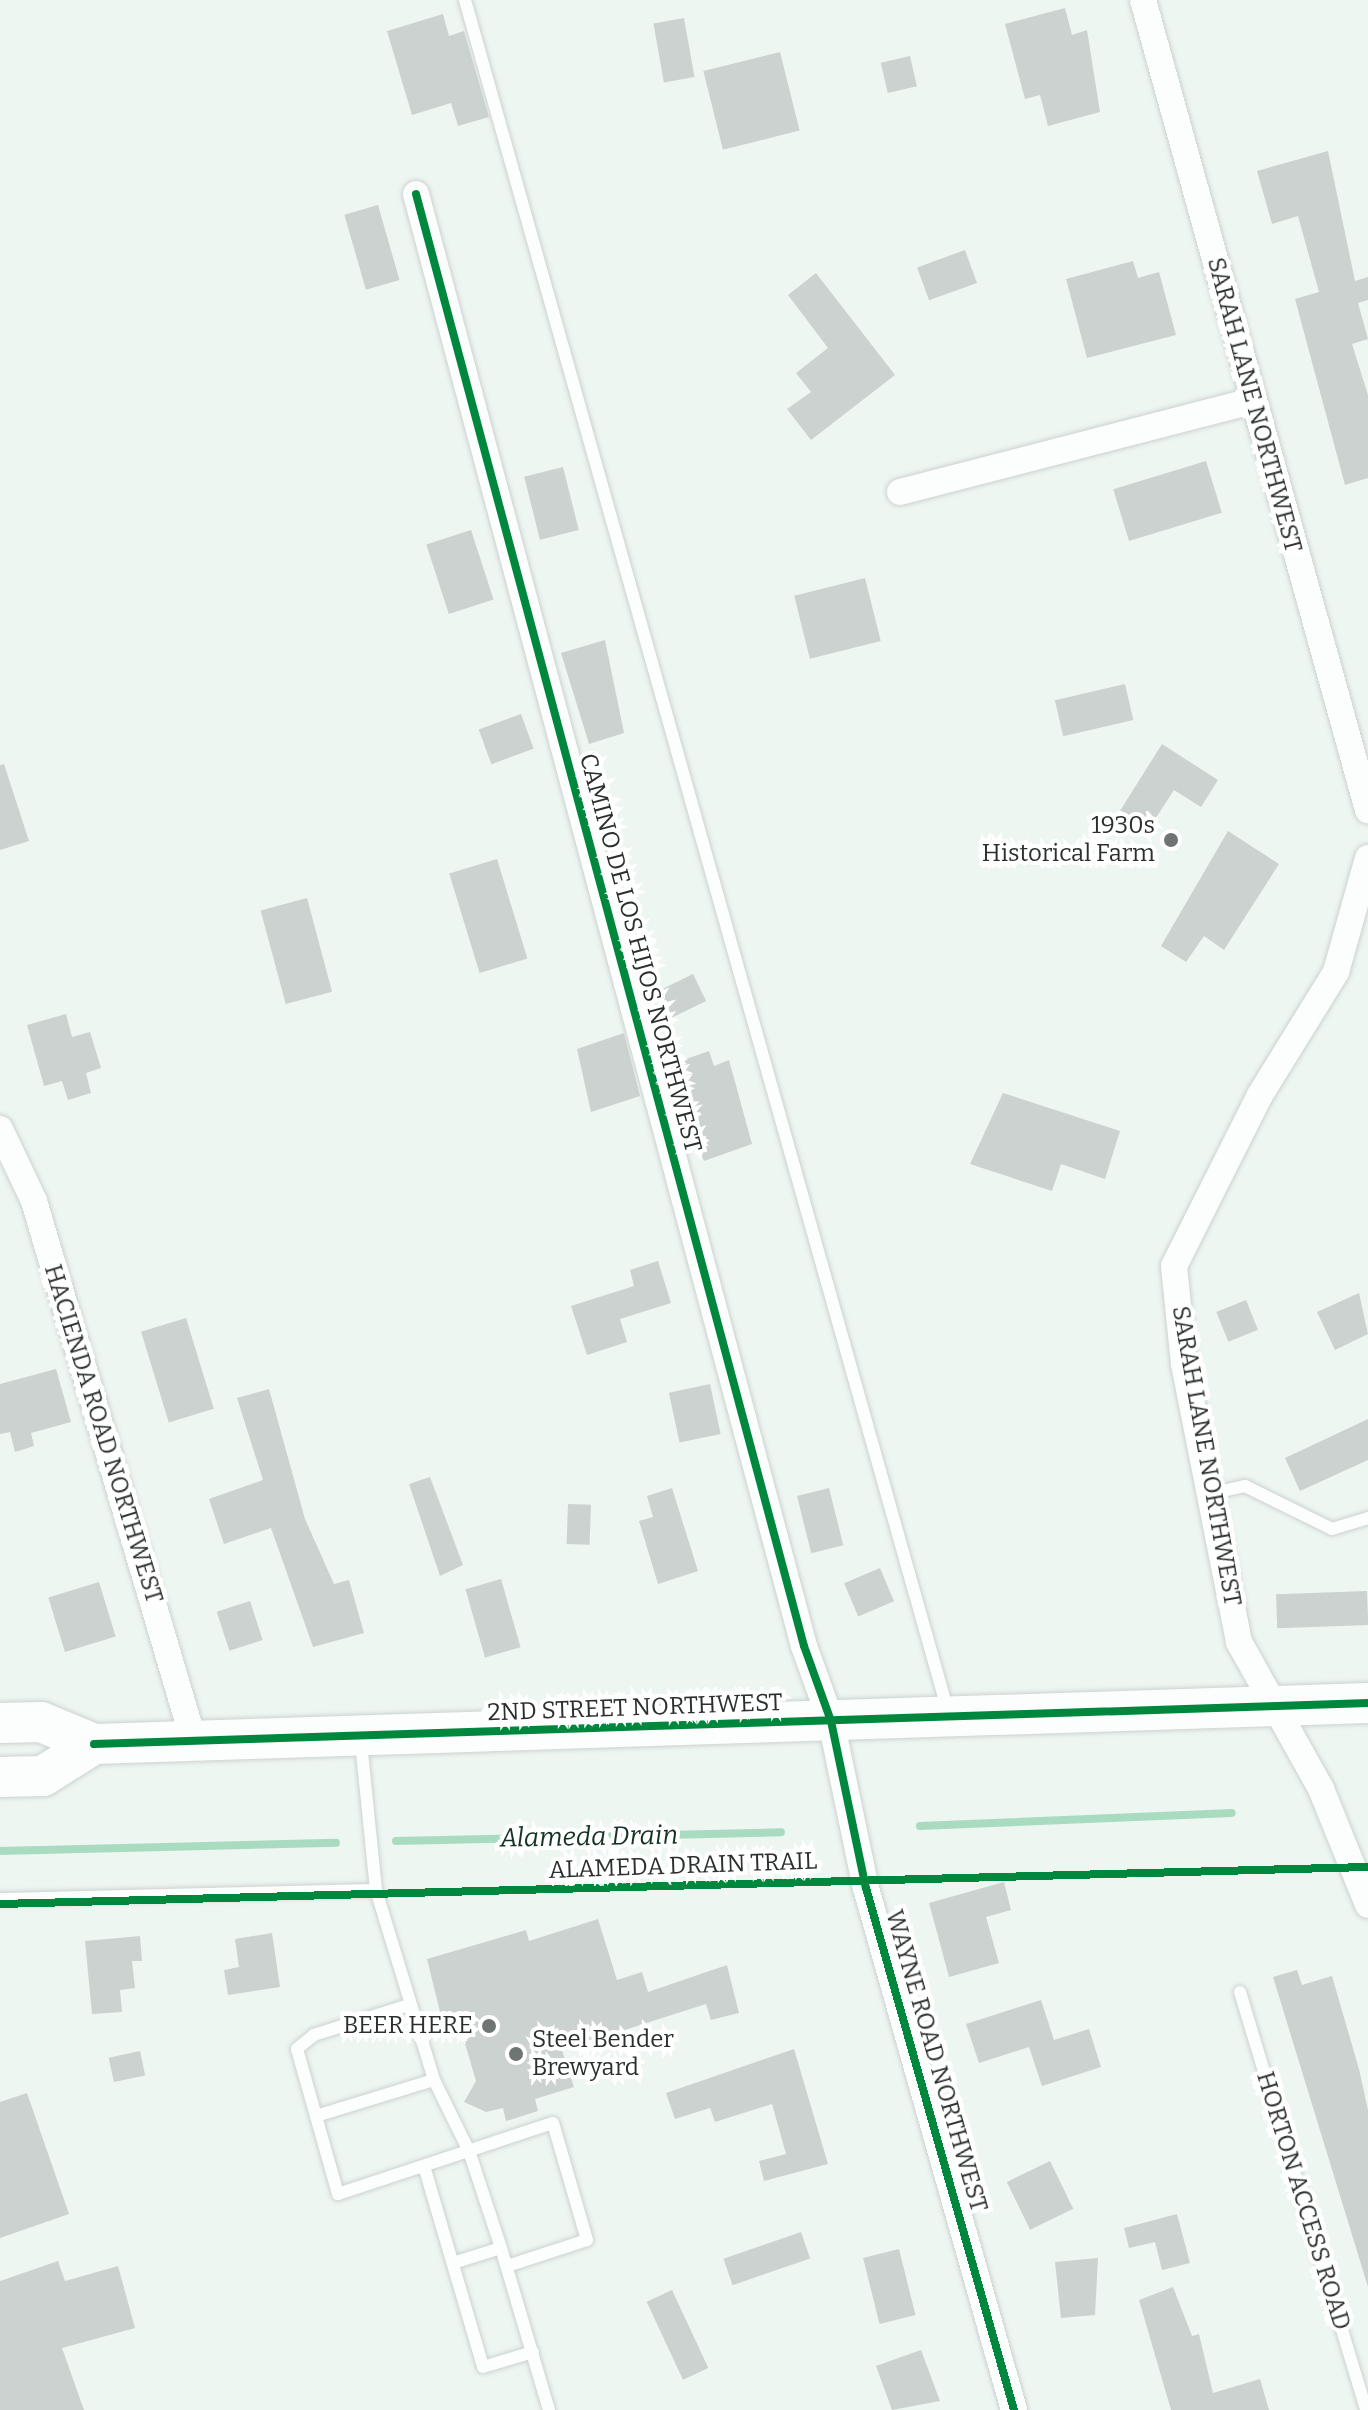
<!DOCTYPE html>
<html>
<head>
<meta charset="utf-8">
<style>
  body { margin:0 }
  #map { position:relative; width:1368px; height:2410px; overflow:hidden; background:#eef6f2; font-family:Bitter,serif }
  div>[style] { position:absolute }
  .stream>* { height:8px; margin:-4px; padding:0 4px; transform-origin:4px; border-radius:4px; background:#a9dbc0 }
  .building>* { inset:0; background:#ccd2cf; transform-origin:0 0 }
  .roads { filter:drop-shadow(0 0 2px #ccd2cf) drop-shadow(0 0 2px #ccd2cf) }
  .lane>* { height:12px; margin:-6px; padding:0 6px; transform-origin:6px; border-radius:6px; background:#fcfefd }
  .street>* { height:26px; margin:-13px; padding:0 13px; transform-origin:13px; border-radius:13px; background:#fcfefd }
  .primary>* { height:40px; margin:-20px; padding:0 20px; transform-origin:20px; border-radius:20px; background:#fcfefd }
  .cycleway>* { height:8px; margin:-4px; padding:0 4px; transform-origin:4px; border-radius:4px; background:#00873e }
  .dots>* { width:22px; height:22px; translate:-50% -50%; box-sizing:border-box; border:4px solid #fff; border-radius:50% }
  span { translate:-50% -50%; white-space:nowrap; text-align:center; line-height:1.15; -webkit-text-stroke:8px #fff; paint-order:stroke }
  .street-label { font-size:24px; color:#2b302d }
  .poi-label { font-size:24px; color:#2b302d }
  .right { translate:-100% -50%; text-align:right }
  .left { translate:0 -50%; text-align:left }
  .water-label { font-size:26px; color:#143323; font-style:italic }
</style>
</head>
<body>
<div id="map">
  <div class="stream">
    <i style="left:920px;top:1826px;width:312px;rotate:-2.4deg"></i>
    <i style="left:396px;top:1841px;width:385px;rotate:-1.3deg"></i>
    <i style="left:0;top:1851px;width:336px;rotate:-1.4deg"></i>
  </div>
  <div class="building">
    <i style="clip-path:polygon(1065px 8px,1072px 35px,1087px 30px,1100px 112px,1048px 126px,1040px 95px,1025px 99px,1005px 24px)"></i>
    <i style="clip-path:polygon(443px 14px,449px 36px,464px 31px,489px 117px,458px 126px,451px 103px,412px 115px,387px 31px)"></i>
    <i style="left:684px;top:18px;width:60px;height:31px;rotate:80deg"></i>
    <i style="left:780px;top:52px;width:81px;height:79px;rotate:76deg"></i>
    <i style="left:910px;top:56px;width:31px;height:30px;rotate:77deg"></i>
    <i style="clip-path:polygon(1328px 151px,1355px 281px,1368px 277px,1368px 300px,1358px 303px,1368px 339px,1352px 344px,1368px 395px,1368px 478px,1345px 485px,1295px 299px,1319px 292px,1298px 216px,1272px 224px,1257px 171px)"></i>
    <i style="left:378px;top:205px;width:78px;height:35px;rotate:74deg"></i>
    <i style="left:965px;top:250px;width:35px;height:51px;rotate:70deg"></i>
    <i style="clip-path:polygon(1133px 261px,1138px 278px,1159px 272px,1176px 335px,1087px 358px,1066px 279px)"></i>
    <i style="clip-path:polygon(816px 273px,895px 375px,811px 440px,787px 409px,811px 392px,796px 373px,828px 348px,788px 295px)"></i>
    <i style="left:1206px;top:461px;width:54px;height:97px;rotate:73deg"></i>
    <i style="left:563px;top:467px;width:65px;height:40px;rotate:76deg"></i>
    <i style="left:471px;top:530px;width:73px;height:47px;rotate:72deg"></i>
    <i style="left:865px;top:578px;width:65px;height:73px;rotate:76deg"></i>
    <i style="clip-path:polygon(605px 640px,624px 733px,589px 744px,561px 653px)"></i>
    <i style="left:1125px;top:684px;width:37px;height:72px;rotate:77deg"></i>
    <i style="left:521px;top:714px;width:37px;height:45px;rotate:70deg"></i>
    <i style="clip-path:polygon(1162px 744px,1218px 780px,1201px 807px,1174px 790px,1146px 833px,1118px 814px)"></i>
    <i style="clip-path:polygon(4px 764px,29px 841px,0 850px,0 765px)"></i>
    <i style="clip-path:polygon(1228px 831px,1279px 864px,1224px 950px,1204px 936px,1186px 962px,1161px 946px)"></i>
    <i style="left:497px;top:859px;width:104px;height:50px;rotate:73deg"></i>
    <i style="left:307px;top:898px;width:97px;height:48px;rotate:75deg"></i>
    <i style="left:693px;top:974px;width:30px;height:41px;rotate:64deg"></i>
    <i style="clip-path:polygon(66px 1014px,72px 1037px,90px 1032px,101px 1068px,86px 1073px,91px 1093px,68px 1100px,62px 1081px,44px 1086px,27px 1025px)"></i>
    <i style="clip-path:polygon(624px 1033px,640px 1096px,591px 1112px,577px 1049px)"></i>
    <i style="clip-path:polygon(709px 1051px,714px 1066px,729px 1060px,752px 1144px,704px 1161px,666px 1066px)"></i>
    <i style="clip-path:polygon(1003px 1093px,1120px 1131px,1105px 1179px,1061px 1164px,1052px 1191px,970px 1164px)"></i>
    <i style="clip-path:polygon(658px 1261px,671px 1303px,620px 1319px,627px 1342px,587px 1355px,571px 1306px,634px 1286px,630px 1270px)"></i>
    <i style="clip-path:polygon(1359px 1293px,1368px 1334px,1335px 1350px,1317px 1312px)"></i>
    <i style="left:1246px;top:1300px;width:32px;height:32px;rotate:68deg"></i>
    <i style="left:186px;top:1318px;width:95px;height:47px;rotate:73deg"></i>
    <i style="clip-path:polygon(56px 1369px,71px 1422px,31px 1433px,34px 1446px,15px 1452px,10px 1432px,0 1434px,0 1384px)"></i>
    <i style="left:710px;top:1384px;width:51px;height:42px;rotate:78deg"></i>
    <i style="clip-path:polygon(269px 1389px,305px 1519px,334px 1584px,349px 1580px,364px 1633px,313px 1647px,271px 1528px,224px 1544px,209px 1499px,263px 1480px,237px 1398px)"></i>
    <i style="clip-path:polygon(1368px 1419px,1368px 1460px,1300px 1491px,1285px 1458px)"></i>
    <i style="clip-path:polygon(430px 1477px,463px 1565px,440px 1576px,409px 1484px)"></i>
    <i style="clip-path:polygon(672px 1488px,698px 1571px,658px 1584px,639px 1521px,653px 1517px,647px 1496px)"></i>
    <i style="left:829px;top:1488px;width:59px;height:33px;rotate:76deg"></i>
    <i style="left:568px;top:1504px;width:23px;height:40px;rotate:2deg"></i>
    <i style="left:880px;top:1568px;width:36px;height:39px;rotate:67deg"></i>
    <i style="left:501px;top:1579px;width:71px;height:37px;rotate:74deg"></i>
    <i style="left:99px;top:1582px;width:57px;height:53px;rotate:73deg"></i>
    <i style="left:1367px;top:1591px;width:34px;height:91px;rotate:88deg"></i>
    <i style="left:250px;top:1601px;width:41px;height:35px;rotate:72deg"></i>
    <i style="clip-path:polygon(1004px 1882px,1011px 1910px,986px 1917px,999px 1963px,949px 1977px,929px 1903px)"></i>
    <i style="clip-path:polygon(598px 1919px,617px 1980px,642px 1972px,648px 1992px,727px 1965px,739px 2013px,711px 2020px,706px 2004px,562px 2050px,574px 2087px,535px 2099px,538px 2111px,506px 2121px,503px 2108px,486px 2112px,464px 2102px,476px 2081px,457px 2016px,442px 2020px,427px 1959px,526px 1930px,529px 1941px)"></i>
    <i style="clip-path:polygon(272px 1933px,280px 1987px,228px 1995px,224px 1970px,239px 1967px,235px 1939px)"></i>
    <i style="clip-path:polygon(140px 1936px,142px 1961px,132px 1961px,135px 1988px,120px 1990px,122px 2012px,92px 2014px,85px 1941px)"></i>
    <i style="clip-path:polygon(1297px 1970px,1302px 1985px,1332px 1976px,1359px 2069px,1368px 2110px,1368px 2287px,1273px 1977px)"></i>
    <i style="clip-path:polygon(1041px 2000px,1054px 2040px,1089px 2029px,1101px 2067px,1042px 2086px,1029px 2047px,979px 2063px,966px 2024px)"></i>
    <i style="clip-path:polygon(794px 2049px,828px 2164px,764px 2181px,759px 2161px,786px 2154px,772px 2104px,715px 2122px,710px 2108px,675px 2119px,666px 2093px)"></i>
    <i style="left:140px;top:2051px;width:25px;height:32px;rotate:78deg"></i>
    <i style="clip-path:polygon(27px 2093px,69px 2214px,0 2238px,0 2102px)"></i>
    <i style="left:1050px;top:2161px;width:53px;height:48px;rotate:64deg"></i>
    <i style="clip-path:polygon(1177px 2214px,1190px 2263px,1162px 2270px,1155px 2242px,1129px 2248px,1124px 2228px)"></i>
    <i style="left:801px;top:2232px;width:28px;height:82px;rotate:71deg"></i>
    <i style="left:899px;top:2249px;width:68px;height:37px;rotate:76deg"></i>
    <i style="clip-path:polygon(1098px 2258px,1095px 2315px,1061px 2318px,1055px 2262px)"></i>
    <i style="clip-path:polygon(58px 2261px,65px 2281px,118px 2266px,135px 2328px,62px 2348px,84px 2410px,0 2410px,0 2281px)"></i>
    <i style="clip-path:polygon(1173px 2287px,1192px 2336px,1199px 2334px,1213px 2393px,1260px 2379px,1269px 2410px,1171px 2410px,1139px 2300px)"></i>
    <i style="left:672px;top:2290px;width:86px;height:28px;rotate:65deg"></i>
    <i style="clip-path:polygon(921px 2350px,940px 2401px,892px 2410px,876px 2366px)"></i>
  </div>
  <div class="roads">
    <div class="lane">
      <i style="left:465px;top:0;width:1778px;rotate:74.24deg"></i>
      <i style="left:1210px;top:1494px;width:36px;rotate:-13deg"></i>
      <i style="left:1245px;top:1486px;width:97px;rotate:26.3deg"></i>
      <i style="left:1332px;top:1529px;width:38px;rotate:-17deg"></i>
      <i style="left:376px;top:1890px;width:199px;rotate:73deg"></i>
      <i style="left:434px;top:2080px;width:79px;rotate:63.8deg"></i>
      <i style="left:469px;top:2151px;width:102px;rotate:71.7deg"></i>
      <i style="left:501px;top:2248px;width:169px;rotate:73.5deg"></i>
      <i style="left:0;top:1899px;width:376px;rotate:-1.4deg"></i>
      <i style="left:376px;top:1890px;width:149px;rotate:-95.8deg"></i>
      <i style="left:1240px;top:1992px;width:437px;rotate:73.2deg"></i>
      <i style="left:409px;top:2005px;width:100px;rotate:162.5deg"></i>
      <i style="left:314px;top:2035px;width:22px;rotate:141deg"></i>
      <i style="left:297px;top:2049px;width:151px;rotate:74.2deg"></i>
      <i style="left:338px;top:2194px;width:226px;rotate:-18.3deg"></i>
      <i style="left:553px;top:2123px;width:122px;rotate:73.8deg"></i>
      <i style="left:587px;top:2240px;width:84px;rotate:162deg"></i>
      <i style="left:316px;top:2116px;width:123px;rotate:-17deg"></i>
      <i style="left:424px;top:2166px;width:209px;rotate:73.6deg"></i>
      <i style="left:483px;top:2367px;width:52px;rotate:-16.7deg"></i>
      <i style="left:453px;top:2263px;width:50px;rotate:-17.4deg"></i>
    </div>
    <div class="street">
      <i style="left:1143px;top:0;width:841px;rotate:74.48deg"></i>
      <i style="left:416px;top:194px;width:1503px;rotate:75.04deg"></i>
      <i style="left:804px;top:1646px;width:80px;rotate:70.2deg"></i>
      <i style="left:831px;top:1721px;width:171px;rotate:78.2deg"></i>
      <i style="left:866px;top:1888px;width:543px;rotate:74.17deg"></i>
      <i style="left:900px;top:492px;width:363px;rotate:-14.5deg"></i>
      <i style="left:1368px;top:858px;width:118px;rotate:105.7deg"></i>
      <i style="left:1336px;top:972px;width:145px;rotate:121.7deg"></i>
      <i style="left:1260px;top:1095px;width:191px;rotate:116.7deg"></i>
      <i style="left:1174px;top:1266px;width:99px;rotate:84.2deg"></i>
      <i style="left:1184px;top:1364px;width:283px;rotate:78.8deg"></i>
      <i style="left:1239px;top:1642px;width:168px;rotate:60.8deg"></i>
      <i style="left:1321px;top:1789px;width:125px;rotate:67.9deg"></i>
      <i style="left:0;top:1129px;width:80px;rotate:64.7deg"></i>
      <i style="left:34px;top:1201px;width:564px;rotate:73.52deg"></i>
    </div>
    <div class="primary">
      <i style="left:0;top:1723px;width:41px;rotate:-1.4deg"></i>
      <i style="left:41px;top:1722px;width:57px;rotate:22.5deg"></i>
      <i style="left:94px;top:1744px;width:1275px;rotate:-1.84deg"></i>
      <i style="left:0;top:1777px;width:43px;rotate:-1.3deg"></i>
      <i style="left:43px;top:1776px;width:60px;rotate:-32.1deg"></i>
    </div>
  </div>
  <div class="cycleway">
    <i style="left:416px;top:194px;width:1503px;rotate:75.04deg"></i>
    <i style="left:804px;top:1646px;width:80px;rotate:70.2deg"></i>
    <i style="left:831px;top:1721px;width:171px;rotate:78.2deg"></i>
    <i style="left:866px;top:1888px;width:543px;rotate:74.17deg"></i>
    <i style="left:94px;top:1744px;width:1275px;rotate:-1.84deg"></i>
    <i style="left:0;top:1904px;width:1369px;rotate:-1.55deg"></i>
  </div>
  <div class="dots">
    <i style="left:1171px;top:840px;background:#6f7572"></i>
    <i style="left:489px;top:2026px;background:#6f7572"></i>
    <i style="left:516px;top:2054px;background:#6f7572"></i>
  </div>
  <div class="street-label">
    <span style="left:1254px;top:405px;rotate:75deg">SARAH LANE NORTHWEST</span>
    <span style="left:640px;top:953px;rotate:75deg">CAMINO DE LOS HIJOS NORTHWEST</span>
    <span style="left:103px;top:1434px;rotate:73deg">HACIENDA ROAD NORTHWEST</span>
    <span style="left:1206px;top:1456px;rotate:80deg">SARAH LANE NORTHWEST</span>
    <span style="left:635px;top:1708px;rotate:-2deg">2ND STREET NORTHWEST</span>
    <span style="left:683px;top:1866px;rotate:-2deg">ALAMEDA DRAIN TRAIL</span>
    <span style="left:936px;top:2061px;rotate:74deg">WAYNE ROAD NORTHWEST</span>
    <span style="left:1303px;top:2201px;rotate:73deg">HORTON ACCESS ROAD</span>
  </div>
  <div class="poi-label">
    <span class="right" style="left:1155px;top:840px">1930s<br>Historical Farm</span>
    <span class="right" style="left:473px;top:2026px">BEER HERE</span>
    <span class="left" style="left:532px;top:2054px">Steel Bender<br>Brewyard</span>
  </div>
  <div class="water-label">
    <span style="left:589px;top:1837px;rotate:-1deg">Alameda Drain</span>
  </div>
</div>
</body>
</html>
